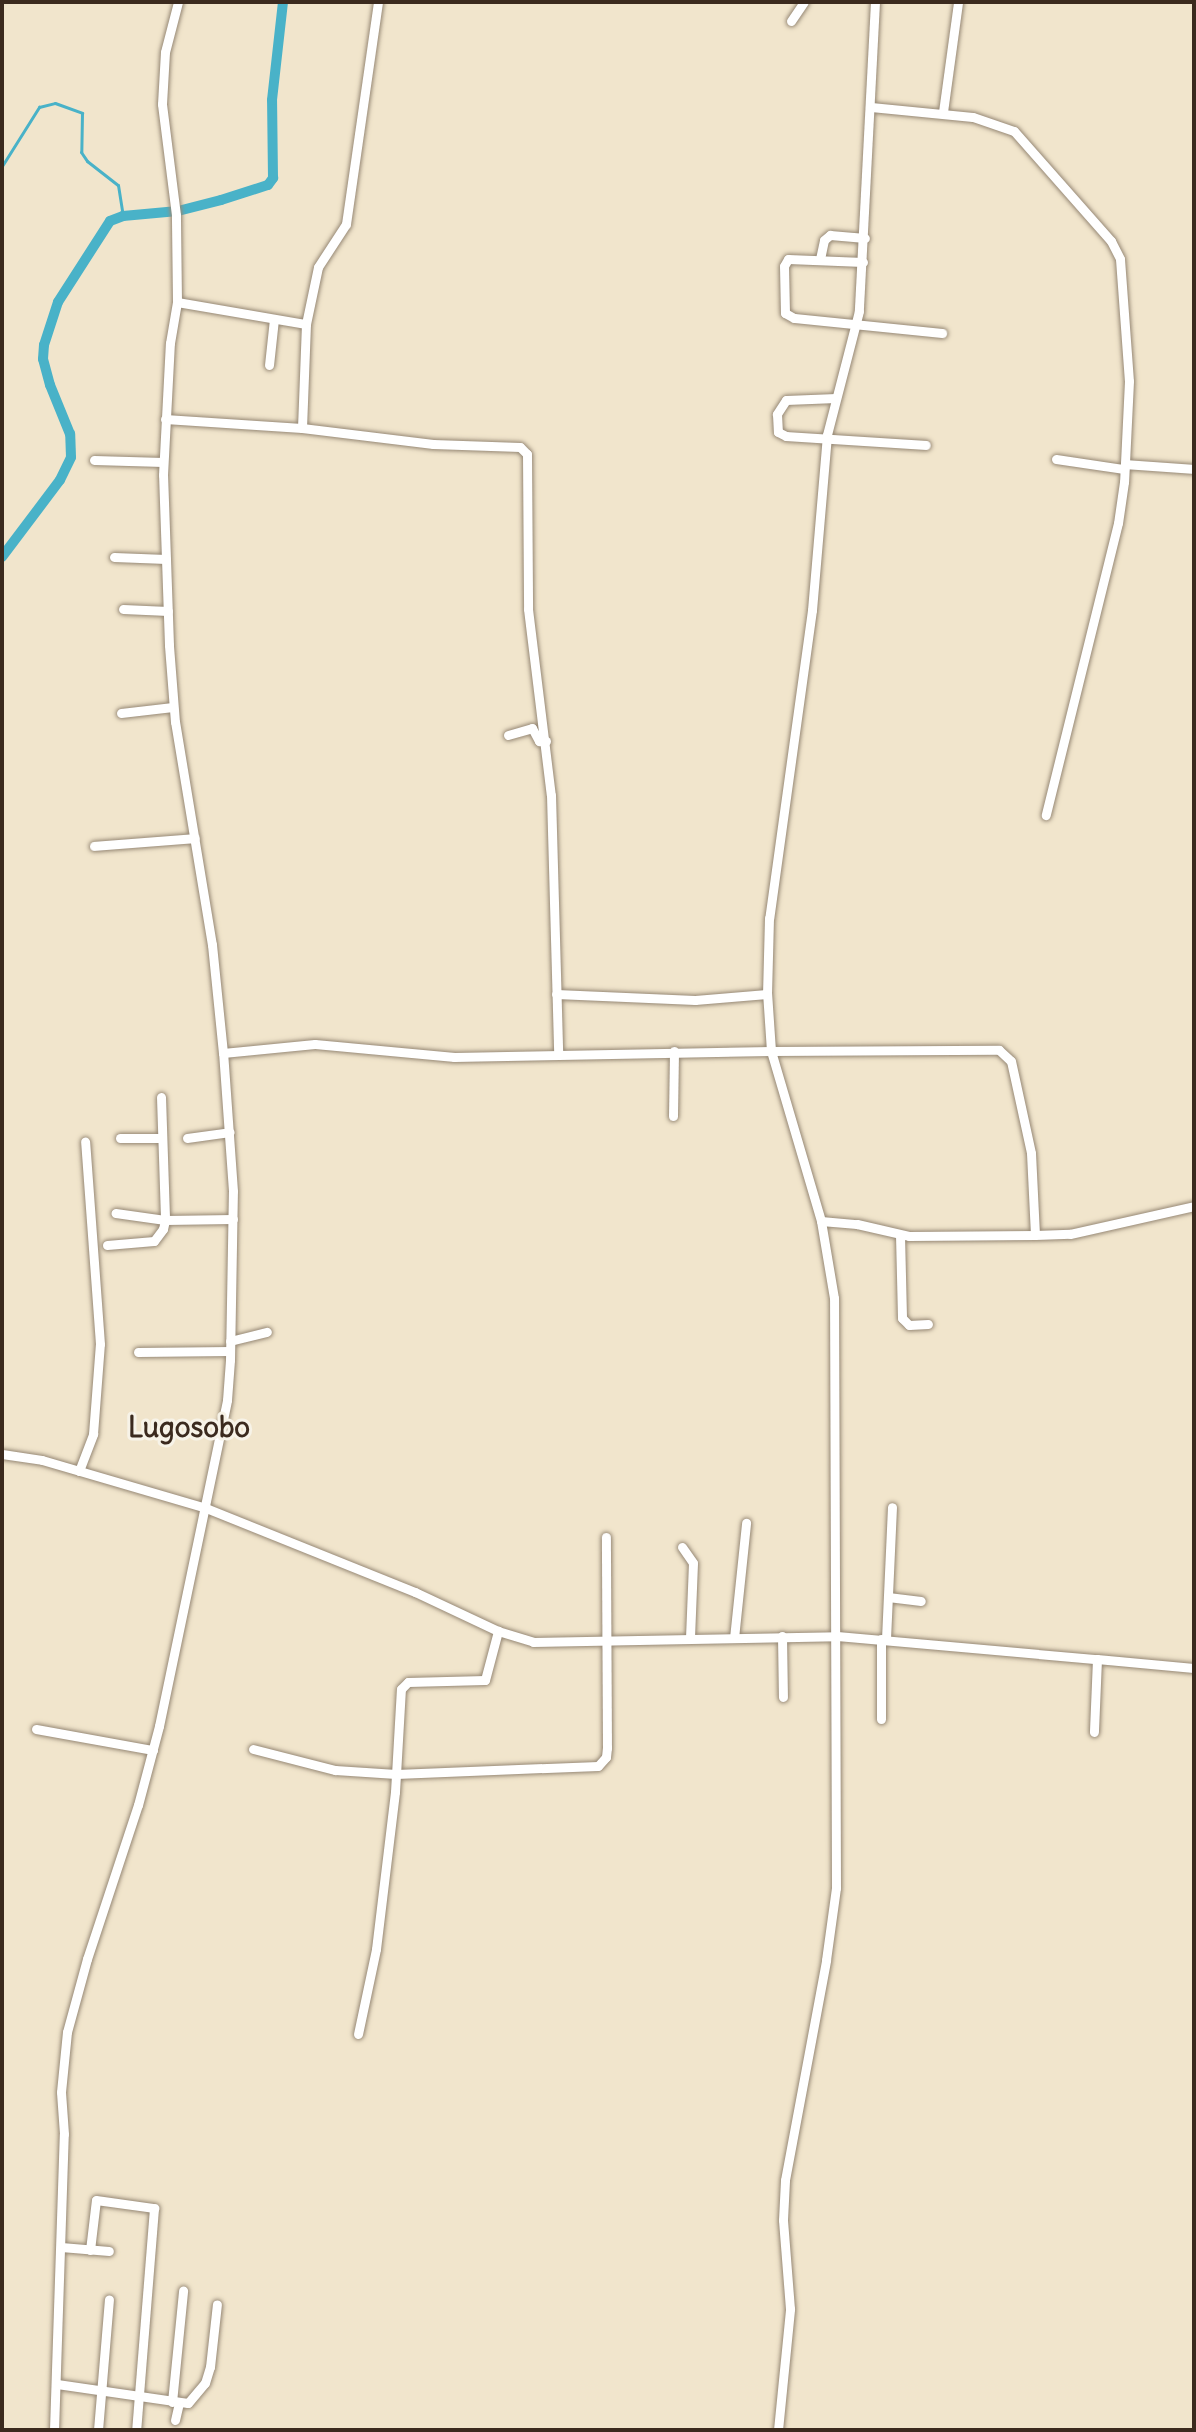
<!DOCTYPE html>
<html>
<head>
<meta charset="utf-8">
<style>
  body { margin:0 }
  #map { position:relative; width:1196px; height:2432px; overflow:hidden; background:#f1e5cc; font-family:Delius,sans-serif }
  div>[style] { position:absolute }
  .stream>* { height:3px; margin:-1.5px; padding:0 1.5px; transform-origin:1.5px; border-radius:1.5px; background:#49b2c8 }
  .canal>* { height:10px; margin:-5px; padding:0 5px; transform-origin:5px; border-radius:5px; background:#49b2c8 }
  .roads { filter:drop-shadow(0 0 2px #968875) drop-shadow(0 0 2px #968875) }
  .minor>* { height:9px; margin:-4.5px; padding:0 4.5px; transform-origin:4.5px; border-radius:4.5px; background:#fff }
  span { translate:-50% -50%; white-space:nowrap; text-align:center; line-height:1.15; -webkit-text-stroke:6px #f7f3e8; paint-order:stroke }
  .quarter-label { font-size:28px; color:#3b2a1e; font-weight:700 }
  .frame { position:absolute; inset:0; border:4px solid #3b2a1e; pointer-events:none }
</style>
</head>
<body>
<div id="map">
  <div class="stream">
    <i style="left:2px;top:166px;width:70px;rotate:-57.9deg"></i>
    <i style="left:39px;top:107px;width:16px;rotate:-14deg"></i>
    <i style="left:55px;top:103px;width:29px;rotate:20deg"></i>
    <i style="left:82px;top:113px;width:39px;rotate:91deg"></i>
    <i style="left:81px;top:152px;width:11px;rotate:56deg"></i>
    <i style="left:87px;top:161px;width:39px;rotate:38deg"></i>
    <i style="left:118px;top:185px;width:31px;rotate:81deg"></i>
  </div>
  <div class="canal">
    <i style="left:2px;top:557px;width:96px;rotate:-53deg"></i>
    <i style="left:60px;top:480px;width:25px;rotate:-64deg"></i>
    <i style="left:71px;top:457px;width:23px;rotate:-92deg"></i>
    <i style="left:70px;top:434px;width:53px;rotate:-112.2deg"></i>
    <i style="left:50px;top:385px;width:27px;rotate:-105deg"></i>
    <i style="left:43px;top:359px;width:14px;rotate:-86deg"></i>
    <i style="left:44px;top:345px;width:45px;rotate:-72deg"></i>
    <i style="left:58px;top:302px;width:96px;rotate:-57.3deg"></i>
    <i style="left:110px;top:221px;width:14px;rotate:-21deg"></i>
    <i style="left:123px;top:216px;width:55px;rotate:-5.2deg"></i>
    <i style="left:178px;top:211px;width:44px;rotate:-14.3deg"></i>
    <i style="left:221px;top:200px;width:49px;rotate:-17.7deg"></i>
    <i style="left:268px;top:185px;width:9px;rotate:-54deg"></i>
    <i style="left:273px;top:178px;width:78px;rotate:-90.7deg"></i>
    <i style="left:272px;top:100px;width:99px;rotate:-83.6deg"></i>
  </div>
  <div class="roads">
    <div class="minor">
      <i style="left:875px;top:2px;width:309px;rotate:93deg"></i>
      <i style="left:859px;top:311px;width:128px;rotate:104.5deg"></i>
      <i style="left:827px;top:435px;width:176px;rotate:94.9deg"></i>
      <i style="left:812px;top:610px;width:311px;rotate:97.9deg"></i>
      <i style="left:769px;top:918px;width:74px;rotate:91.5deg"></i>
      <i style="left:767px;top:992px;width:59px;rotate:86.1deg"></i>
      <i style="left:771px;top:1051px;width:228px;rotate:-0.3deg"></i>
      <i style="left:999px;top:1050px;width:16px;rotate:43deg"></i>
      <i style="left:1011px;top:1061px;width:94px;rotate:77.7deg"></i>
      <i style="left:1031px;top:1153px;width:82px;rotate:87.2deg"></i>
      <i style="left:791px;top:21px;width:23px;rotate:-56deg"></i>
      <i style="left:871px;top:107px;width:102px;rotate:5.6deg"></i>
      <i style="left:973px;top:117px;width:43px;rotate:18.9deg"></i>
      <i style="left:1014px;top:131px;width:147px;rotate:48.6deg"></i>
      <i style="left:1111px;top:241px;width:20px;rotate:63deg"></i>
      <i style="left:1120px;top:259px;width:122px;rotate:85.8deg"></i>
      <i style="left:1129px;top:381px;width:101px;rotate:92.8deg"></i>
      <i style="left:1124px;top:482px;width:41px;rotate:98.3deg"></i>
      <i style="left:1118px;top:523px;width:301px;rotate:103.9deg"></i>
      <i style="left:943px;top:112px;width:111px;rotate:-82.2deg"></i>
      <i style="left:820px;top:259px;width:19px;rotate:-78deg"></i>
      <i style="left:824px;top:240px;width:8px;rotate:-40deg"></i>
      <i style="left:830px;top:235px;width:35px;rotate:5deg"></i>
      <i style="left:863px;top:262px;width:75px;rotate:-177.7deg"></i>
      <i style="left:788px;top:259px;width:8px;rotate:120deg"></i>
      <i style="left:784px;top:266px;width:47px;rotate:88.8deg"></i>
      <i style="left:785px;top:313px;width:10px;rotate:29deg"></i>
      <i style="left:794px;top:318px;width:149px;rotate:5.8deg"></i>
      <i style="left:177px;top:302px;width:131px;rotate:9.7deg"></i>
      <i style="left:269px;top:365px;width:46px;rotate:-83.8deg"></i>
      <i style="left:836px;top:398px;width:50px;rotate:177.7deg"></i>
      <i style="left:786px;top:400px;width:17px;rotate:123deg"></i>
      <i style="left:777px;top:414px;width:18px;rotate:87deg"></i>
      <i style="left:778px;top:432px;width:9px;rotate:27deg"></i>
      <i style="left:786px;top:436px;width:140px;rotate:3.7deg"></i>
      <i style="left:165px;top:419px;width:137px;rotate:3.8deg"></i>
      <i style="left:302px;top:428px;width:132px;rotate:7deg"></i>
      <i style="left:433px;top:444px;width:87px;rotate:2deg"></i>
      <i style="left:520px;top:447px;width:10px;rotate:45deg"></i>
      <i style="left:527px;top:454px;width:155px;rotate:89.6deg"></i>
      <i style="left:528px;top:609px;width:187px;rotate:83deg"></i>
      <i style="left:551px;top:795px;width:257px;rotate:88.4deg"></i>
      <i style="left:302px;top:428px;width:104px;rotate:-87.8deg"></i>
      <i style="left:306px;top:324px;width:58px;rotate:-78.1deg"></i>
      <i style="left:318px;top:267px;width:51px;rotate:-56.9deg"></i>
      <i style="left:346px;top:224px;width:224px;rotate:-81.8deg"></i>
      <i style="left:1056px;top:459px;width:69px;rotate:8.4deg"></i>
      <i style="left:94px;top:460px;width:69px;rotate:1.7deg"></i>
      <i style="left:1125px;top:464px;width:69px;rotate:4.1deg"></i>
      <i style="left:114px;top:557px;width:52px;rotate:2.2deg"></i>
      <i style="left:123px;top:609px;width:45px;rotate:2.5deg"></i>
      <i style="left:121px;top:713px;width:52px;rotate:-6.6deg"></i>
      <i style="left:508px;top:735px;width:25px;rotate:-16deg"></i>
      <i style="left:532px;top:728px;width:15px;rotate:62deg"></i>
      <i style="left:539px;top:741px;width:7px"></i>
      <i style="left:94px;top:846px;width:101px;rotate:-4.5deg"></i>
      <i style="left:556px;top:994px;width:139px;rotate:2.5deg"></i>
      <i style="left:695px;top:1000px;width:72px;rotate:-4.8deg"></i>
      <i style="left:223px;top:1053px;width:92px;rotate:-5.6deg"></i>
      <i style="left:315px;top:1044px;width:140px;rotate:5.3deg"></i>
      <i style="left:454px;top:1057px;width:317px;rotate:-1.1deg"></i>
      <i style="left:771px;top:1051px;width:177px;rotate:73.6deg"></i>
      <i style="left:821px;top:1221px;width:36px;rotate:5deg"></i>
      <i style="left:857px;top:1224px;width:53px;rotate:13deg"></i>
      <i style="left:909px;top:1236px;width:126px;rotate:-0.5deg"></i>
      <i style="left:1035px;top:1235px;width:35px;rotate:-2deg"></i>
      <i style="left:1070px;top:1234px;width:127px;rotate:-12.7deg"></i>
      <i style="left:161px;top:1097px;width:123px;rotate:88.1deg"></i>
      <i style="left:165px;top:1220px;width:68px;rotate:-0.8deg"></i>
      <i style="left:673px;top:1116px;width:65px;rotate:-89.1deg"></i>
      <i style="left:120px;top:1138px;width:40px"></i>
      <i style="left:187px;top:1138px;width:43px;rotate:-7.9deg"></i>
      <i style="left:900px;top:1235px;width:83px;rotate:88.6deg"></i>
      <i style="left:902px;top:1318px;width:10px;rotate:45deg"></i>
      <i style="left:909px;top:1325px;width:19px;rotate:-3deg"></i>
      <i style="left:107px;top:1245px;width:47px;rotate:-4.9deg"></i>
      <i style="left:154px;top:1241px;width:15px;rotate:-53deg"></i>
      <i style="left:163px;top:1229px;width:9px;rotate:-77deg"></i>
      <i style="left:165px;top:1220px;width:50px;rotate:-172deg"></i>
      <i style="left:230px;top:1341px;width:38px;rotate:-14deg"></i>
      <i style="left:138px;top:1352px;width:92px;rotate:-0.6deg"></i>
      <i style="left:2px;top:1454px;width:40px;rotate:8.5deg"></i>
      <i style="left:42px;top:1460px;width:171px;rotate:16.3deg"></i>
      <i style="left:206px;top:1508px;width:225px;rotate:21.9deg"></i>
      <i style="left:415px;top:1592px;width:92px;rotate:25.2deg"></i>
      <i style="left:498px;top:1631px;width:37px;rotate:17deg"></i>
      <i style="left:533px;top:1642px;width:304px;rotate:-1.1deg"></i>
      <i style="left:837px;top:1636px;width:261px;rotate:5.1deg"></i>
      <i style="left:1097px;top:1659px;width:73px;rotate:92.4deg"></i>
      <i style="left:79px;top:1471px;width:40px;rotate:-69deg"></i>
      <i style="left:93px;top:1434px;width:90px;rotate:-85.6deg"></i>
      <i style="left:100px;top:1344px;width:203px;rotate:-94.2deg"></i>
      <i style="left:682px;top:1547px;width:19px;rotate:55deg"></i>
      <i style="left:693px;top:1563px;width:76px;rotate:92.3deg"></i>
      <i style="left:888px;top:1597px;width:33px;rotate:7deg"></i>
      <i style="left:782px;top:1636px;width:61px;rotate:89.1deg"></i>
      <i style="left:734px;top:1638px;width:116px;rotate:-84deg"></i>
      <i style="left:886px;top:1639px;width:132px;rotate:-87.4deg"></i>
      <i style="left:1097px;top:1659px;width:97px;rotate:5.3deg"></i>
      <i style="left:881px;top:1719px;width:80px;rotate:-90deg"></i>
      <i style="left:36px;top:1729px;width:119px;rotate:10.2deg"></i>
      <i style="left:253px;top:1749px;width:85px;rotate:14.4deg"></i>
      <i style="left:335px;top:1770px;width:61px;rotate:3.8deg"></i>
      <i style="left:396px;top:1774px;width:202px;rotate:-2.3deg"></i>
      <i style="left:598px;top:1766px;width:12px;rotate:-48deg"></i>
      <i style="left:606px;top:1757px;width:9px;rotate:-84deg"></i>
      <i style="left:607px;top:1748px;width:211px;rotate:-90.3deg"></i>
      <i style="left:358px;top:2034px;width:87px;rotate:-78deg"></i>
      <i style="left:376px;top:1949px;width:158px;rotate:-83.1deg"></i>
      <i style="left:395px;top:1792px;width:103px;rotate:-86.7deg"></i>
      <i style="left:401px;top:1689px;width:10px;rotate:-45deg"></i>
      <i style="left:408px;top:1682px;width:77px;rotate:-1.5deg"></i>
      <i style="left:485px;top:1680px;width:51px;rotate:-75.1deg"></i>
      <i style="left:61px;top:2247px;width:48px;rotate:4.8deg"></i>
      <i style="left:90px;top:2250px;width:50px;rotate:-83.2deg"></i>
      <i style="left:96px;top:2200px;width:59px;rotate:7.9deg"></i>
      <i style="left:154px;top:2208px;width:223px;rotate:94.6deg"></i>
      <i style="left:57px;top:2384px;width:132px;rotate:8.3deg"></i>
      <i style="left:188px;top:2403px;width:26px;rotate:-50deg"></i>
      <i style="left:205px;top:2383px;width:17px;rotate:-73deg"></i>
      <i style="left:210px;top:2367px;width:63px;rotate:-83.7deg"></i>
      <i style="left:172px;top:2402px;width:112px;rotate:-84.3deg"></i>
      <i style="left:175px;top:2420px;width:17px;rotate:-77deg"></i>
      <i style="left:54px;top:2430px;width:296px;rotate:-88.1deg"></i>
      <i style="left:64px;top:2134px;width:42px;rotate:-94.1deg"></i>
      <i style="left:61px;top:2092px;width:60px;rotate:-84.3deg"></i>
      <i style="left:67px;top:2032px;width:76px;rotate:-74.7deg"></i>
      <i style="left:87px;top:1959px;width:162px;rotate:-71.7deg"></i>
      <i style="left:138px;top:1805px;width:82px;rotate:-75.1deg"></i>
      <i style="left:159px;top:1726px;width:333px;rotate:-78.2deg"></i>
      <i style="left:227px;top:1400px;width:40px;rotate:-85.7deg"></i>
      <i style="left:230px;top:1360px;width:169px;rotate:-89deg"></i>
      <i style="left:233px;top:1191px;width:138px;rotate:-94.1deg"></i>
      <i style="left:223px;top:1053px;width:109px;rotate:-95.8deg"></i>
      <i style="left:212px;top:945px;width:226px;rotate:-99.4deg"></i>
      <i style="left:175px;top:722px;width:77px;rotate:-94.5deg"></i>
      <i style="left:169px;top:645px;width:170px;rotate:-92deg"></i>
      <i style="left:163px;top:475px;width:132px;rotate:-87deg"></i>
      <i style="left:170px;top:343px;width:42px;rotate:-80.3deg"></i>
      <i style="left:177px;top:302px;width:87px;rotate:-90.7deg"></i>
      <i style="left:176px;top:215px;width:112px;rotate:-97.2deg"></i>
      <i style="left:162px;top:104px;width:52px;rotate:-86.7deg"></i>
      <i style="left:165px;top:52px;width:52px;rotate:-75.4deg"></i>
      <i style="left:98px;top:2430px;width:131px;rotate:-85.2deg"></i>
      <i style="left:778px;top:2430px;width:122px;rotate:-84.3deg"></i>
      <i style="left:790px;top:2309px;width:89px;rotate:-94.5deg"></i>
      <i style="left:783px;top:2220px;width:40px;rotate:-87.1deg"></i>
      <i style="left:785px;top:2180px;width:224px;rotate:-79.4deg"></i>
      <i style="left:826px;top:1960px;width:73px;rotate:-82.1deg"></i>
      <i style="left:836px;top:1888px;width:590px;rotate:-90.19deg"></i>
      <i style="left:834px;top:1298px;width:78px;rotate:-99.6deg"></i>
    </div>
  </div>
  <div class="quarter-label">
    <span style="left:189px;top:1427px">Lugosobo</span>
  </div>
  <div class="frame"></div>
</div>
</body>
</html>
